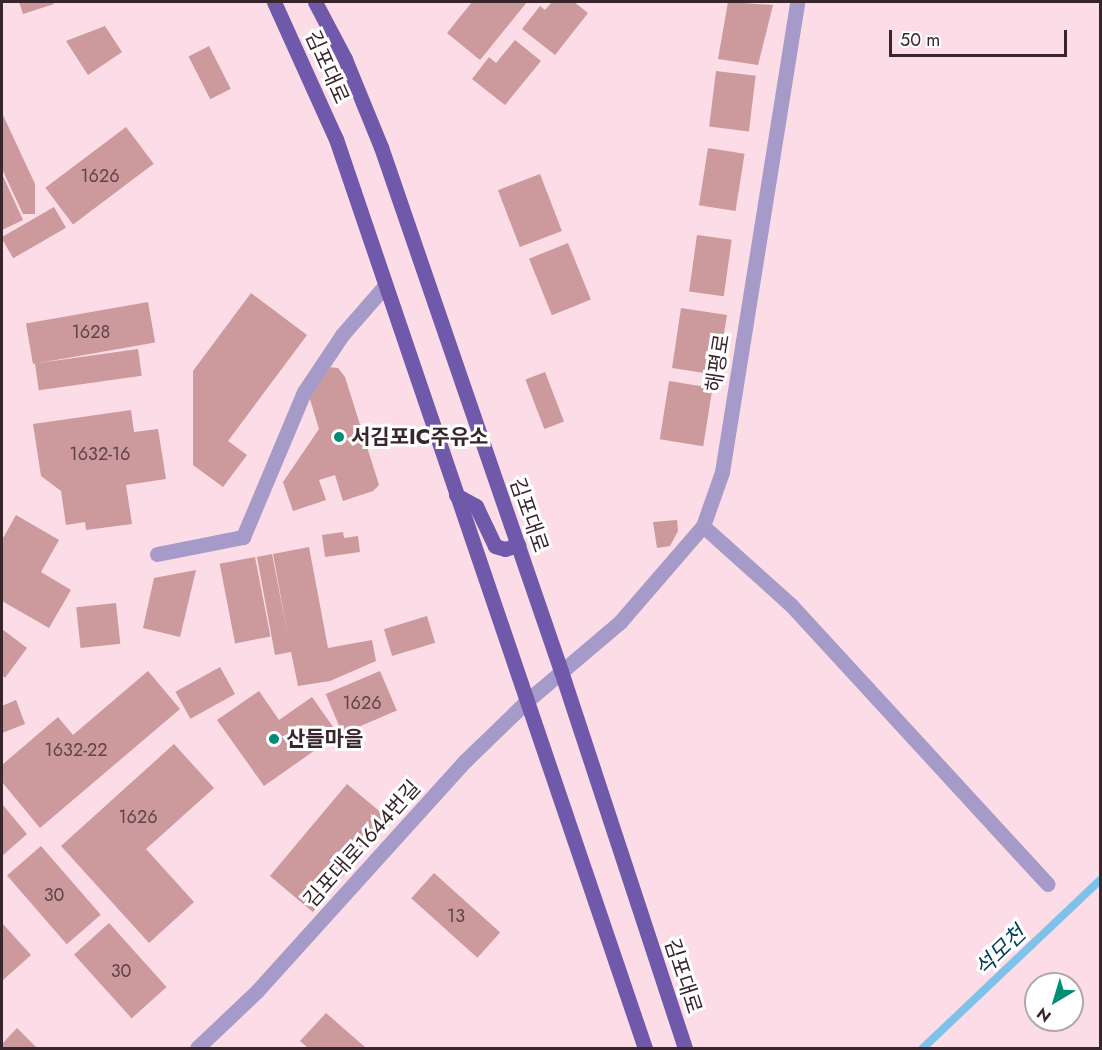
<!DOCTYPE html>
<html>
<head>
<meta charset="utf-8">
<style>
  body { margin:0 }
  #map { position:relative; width:1102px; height:1050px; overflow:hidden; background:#fbdce7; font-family:Jost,"Noto Sans KR",sans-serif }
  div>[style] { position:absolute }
  .stream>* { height:8px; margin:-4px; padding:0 4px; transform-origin:4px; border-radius:4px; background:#7ec2ea }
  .building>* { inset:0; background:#cc999c; transform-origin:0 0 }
  .minor>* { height:15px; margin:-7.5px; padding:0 7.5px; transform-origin:7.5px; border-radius:7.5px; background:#a59ac8 }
  .major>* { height:15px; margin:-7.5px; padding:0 7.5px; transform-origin:7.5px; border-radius:7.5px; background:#7058aa }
  .dots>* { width:16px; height:16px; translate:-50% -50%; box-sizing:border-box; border:3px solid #fff; border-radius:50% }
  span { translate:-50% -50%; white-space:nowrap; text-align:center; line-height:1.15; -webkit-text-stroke:6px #fff; paint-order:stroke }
  .number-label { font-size:18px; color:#5e4349 }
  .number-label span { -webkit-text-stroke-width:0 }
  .street-label { font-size:21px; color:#39262d }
  .poi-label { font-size:21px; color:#39262d; font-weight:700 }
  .left { translate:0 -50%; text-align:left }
  .water-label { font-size:22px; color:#05405a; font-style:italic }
  .frame { position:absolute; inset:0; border:3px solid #39262d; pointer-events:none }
  .north { position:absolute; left:1024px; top:972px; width:60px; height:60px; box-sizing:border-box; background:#fff; border:2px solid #b0a8ab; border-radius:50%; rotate:218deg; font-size:16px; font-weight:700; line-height:24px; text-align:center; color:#39262d }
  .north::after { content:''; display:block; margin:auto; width:21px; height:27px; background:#008d75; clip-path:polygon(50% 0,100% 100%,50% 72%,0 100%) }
  .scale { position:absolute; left:889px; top:30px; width:178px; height:27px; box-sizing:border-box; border:3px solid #39262d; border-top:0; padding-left:8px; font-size:18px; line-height:21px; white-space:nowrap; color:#39262d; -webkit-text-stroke:4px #fff; paint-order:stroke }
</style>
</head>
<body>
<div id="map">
  <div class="stream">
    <i style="left:923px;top:1048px;width:244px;rotate:-43.5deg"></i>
  </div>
  <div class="building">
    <i style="clip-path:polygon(19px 2px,53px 2px,54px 4px,23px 14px)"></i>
    <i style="clip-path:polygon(472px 2px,527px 2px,480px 60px,447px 33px)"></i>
    <i style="clip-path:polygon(552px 2px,574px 2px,588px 13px,555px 55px,522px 29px,540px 6px,545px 10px)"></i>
    <i style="clip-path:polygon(728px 2px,773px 5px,758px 65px,718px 59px)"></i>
    <i style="clip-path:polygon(105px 26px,122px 52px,88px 75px,66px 41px)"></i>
    <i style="clip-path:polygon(515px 40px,541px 61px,505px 105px,472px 79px,489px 57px,496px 63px)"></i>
    <i style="left:209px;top:46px;width:48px;height:23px;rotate:63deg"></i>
    <i style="left:716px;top:71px;width:40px;height:56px;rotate:7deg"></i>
    <i style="clip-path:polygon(2px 113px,35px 184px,35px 214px,23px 214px,2px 169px)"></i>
    <i style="left:126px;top:127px;width:46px;height:101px;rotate:53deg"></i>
    <i style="left:708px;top:148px;width:37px;height:58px;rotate:9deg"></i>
    <i style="clip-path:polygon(2px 174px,23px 220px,2px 230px)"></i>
    <i style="left:540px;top:174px;width:61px;height:45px;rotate:69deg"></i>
    <i style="left:54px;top:207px;width:24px;height:61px;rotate:60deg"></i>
    <i style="left:697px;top:235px;width:35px;height:57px;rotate:8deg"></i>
    <i style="left:568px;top:243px;width:61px;height:42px;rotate:68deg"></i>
    <i style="clip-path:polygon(251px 293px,307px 335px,228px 441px,247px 455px,223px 487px,193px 465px,193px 371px)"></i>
    <i style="left:148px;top:302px;width:41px;height:124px;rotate:80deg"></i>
    <i style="clip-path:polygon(681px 308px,727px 315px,722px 345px,716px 344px,711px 374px,672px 368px)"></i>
    <i style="left:138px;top:349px;width:27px;height:104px;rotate:82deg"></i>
    <i style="clip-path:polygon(328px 367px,338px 368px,345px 377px,379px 485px,373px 491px,343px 501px,335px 475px,319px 480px,326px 500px,293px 511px,283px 482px,319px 429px,309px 396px)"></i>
    <i style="left:545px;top:372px;width:53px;height:21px;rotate:69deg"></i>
    <i style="left:669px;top:381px;width:44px;height:59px;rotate:9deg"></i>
    <i style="clip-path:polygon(131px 410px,134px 432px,158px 429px,166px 479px,126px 485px,132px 524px,86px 530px,85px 522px,66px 525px,61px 491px,41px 476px,33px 424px)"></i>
    <i style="clip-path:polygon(16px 515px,59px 540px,41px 572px,71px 590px,49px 628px,2px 601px,2px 540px)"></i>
    <i style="clip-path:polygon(677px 520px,678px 531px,670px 546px,657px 548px,653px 522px)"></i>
    <i style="clip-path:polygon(343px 532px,344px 538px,358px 536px,360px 552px,325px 557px,322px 535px)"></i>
    <i style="clip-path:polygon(309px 547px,328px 648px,372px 640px,376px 661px,330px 681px,298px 686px,291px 652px,275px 655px,257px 557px,272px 554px,288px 636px,273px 554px)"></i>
    <i style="left:255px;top:557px;width:81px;height:36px;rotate:79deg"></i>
    <i style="clip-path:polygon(196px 570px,180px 637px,143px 628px,154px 578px)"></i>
    <i style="left:116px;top:603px;width:41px;height:40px;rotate:84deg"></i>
    <i style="left:427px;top:616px;width:28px;height:45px;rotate:73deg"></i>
    <i style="clip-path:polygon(2px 629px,27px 648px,5px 678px,2px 675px)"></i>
    <i style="left:220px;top:667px;width:31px;height:51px;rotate:61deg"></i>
    <i style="clip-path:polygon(148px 671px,180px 709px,40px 828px,2px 782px,2px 765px,58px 717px,73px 735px)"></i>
    <i style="left:380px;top:671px;width:43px;height:59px;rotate:67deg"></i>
    <i style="clip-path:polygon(259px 691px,279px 720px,312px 697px,338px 734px,264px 786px,217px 720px)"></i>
    <i style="clip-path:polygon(16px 700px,25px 724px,2px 733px,2px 706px)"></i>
    <i style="clip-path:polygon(174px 744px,214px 788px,146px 849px,194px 902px,149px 943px,61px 846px)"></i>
    <i style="left:347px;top:784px;width:56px;height:120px;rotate:40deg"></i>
    <i style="clip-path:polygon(2px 804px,27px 834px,2px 856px)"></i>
    <i style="left:41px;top:846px;width:91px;height:45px;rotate:49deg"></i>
    <i style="left:434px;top:873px;width:89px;height:34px;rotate:42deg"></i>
    <i style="clip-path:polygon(2px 923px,31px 955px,2px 981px)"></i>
    <i style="left:109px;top:923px;width:86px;height:47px;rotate:48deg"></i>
    <i style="clip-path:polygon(326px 1013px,366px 1048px,308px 1048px,300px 1041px)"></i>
    <i style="clip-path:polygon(17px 1028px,37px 1048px,2px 1048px,2px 1044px)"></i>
  </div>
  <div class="minor">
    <i style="left:703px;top:526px;width:118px;rotate:41.9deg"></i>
    <i style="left:791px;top:605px;width:379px;rotate:47.4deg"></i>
    <i style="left:157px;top:554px;width:88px;rotate:-11.2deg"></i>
    <i style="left:243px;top:537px;width:157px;rotate:-67.2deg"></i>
    <i style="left:304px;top:392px;width:69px;rotate:-56.3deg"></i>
    <i style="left:342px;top:335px;width:62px;rotate:-48.9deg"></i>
    <i style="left:197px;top:1048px;width:83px;rotate:-43.5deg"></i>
    <i style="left:257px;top:991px;width:310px;rotate:-47.9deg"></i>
    <i style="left:465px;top:761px;width:88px;rotate:-44.1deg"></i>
    <i style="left:528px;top:700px;width:121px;rotate:-40.3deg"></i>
    <i style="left:620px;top:622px;width:127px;rotate:-49.2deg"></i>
    <i style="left:703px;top:526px;width:57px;rotate:-70.6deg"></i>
    <i style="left:722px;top:472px;width:476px;rotate:-80.9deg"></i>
  </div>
  <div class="major">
    <i style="left:274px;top:2px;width:150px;rotate:65.7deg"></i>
    <i style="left:336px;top:139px;width:960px;rotate:71.23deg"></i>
    <i style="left:315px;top:2px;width:64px;rotate:62.2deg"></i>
    <i style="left:345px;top:59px;width:95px;rotate:67.8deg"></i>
    <i style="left:381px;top:147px;width:554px;rotate:71.04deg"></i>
    <i style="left:561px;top:671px;width:397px;rotate:71.8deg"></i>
    <i style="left:456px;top:495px;width:23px;rotate:29deg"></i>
    <i style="left:476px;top:506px;width:44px;rotate:64.6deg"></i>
    <i style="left:495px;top:546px;width:10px;rotate:17deg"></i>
    <i style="left:505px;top:549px;width:14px;rotate:-17deg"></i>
  </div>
  <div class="dots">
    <i style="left:339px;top:437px;background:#008d75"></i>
    <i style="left:274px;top:739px;background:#008d75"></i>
  </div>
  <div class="number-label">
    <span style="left:100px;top:176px">1626</span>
    <span style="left:91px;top:332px">1628</span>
    <span style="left:100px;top:454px">1632-16</span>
    <span style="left:362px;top:703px">1626</span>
    <span style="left:76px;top:750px">1632-22</span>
    <span style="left:138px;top:817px">1626</span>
    <span style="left:54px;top:895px">30</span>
    <span style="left:456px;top:916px">13</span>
    <span style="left:121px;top:971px">30</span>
  </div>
  <div class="street-label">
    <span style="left:327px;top:67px;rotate:66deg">김포대로</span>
    <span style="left:718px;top:363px;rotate:-81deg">해평로</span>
    <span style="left:529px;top:515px;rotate:71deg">김포대로</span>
    <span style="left:362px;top:844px;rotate:-48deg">김포대로1644번길</span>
    <span style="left:683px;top:976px;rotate:72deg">김포대로</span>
  </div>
  <div class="poi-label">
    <span class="left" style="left:351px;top:437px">서김포IC주유소</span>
    <span class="left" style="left:286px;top:739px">산들마을</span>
  </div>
  <div class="water-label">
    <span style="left:1000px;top:951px;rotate:-44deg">석모천</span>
  </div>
  <div class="frame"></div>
  <div class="north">N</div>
  <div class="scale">50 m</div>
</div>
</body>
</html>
